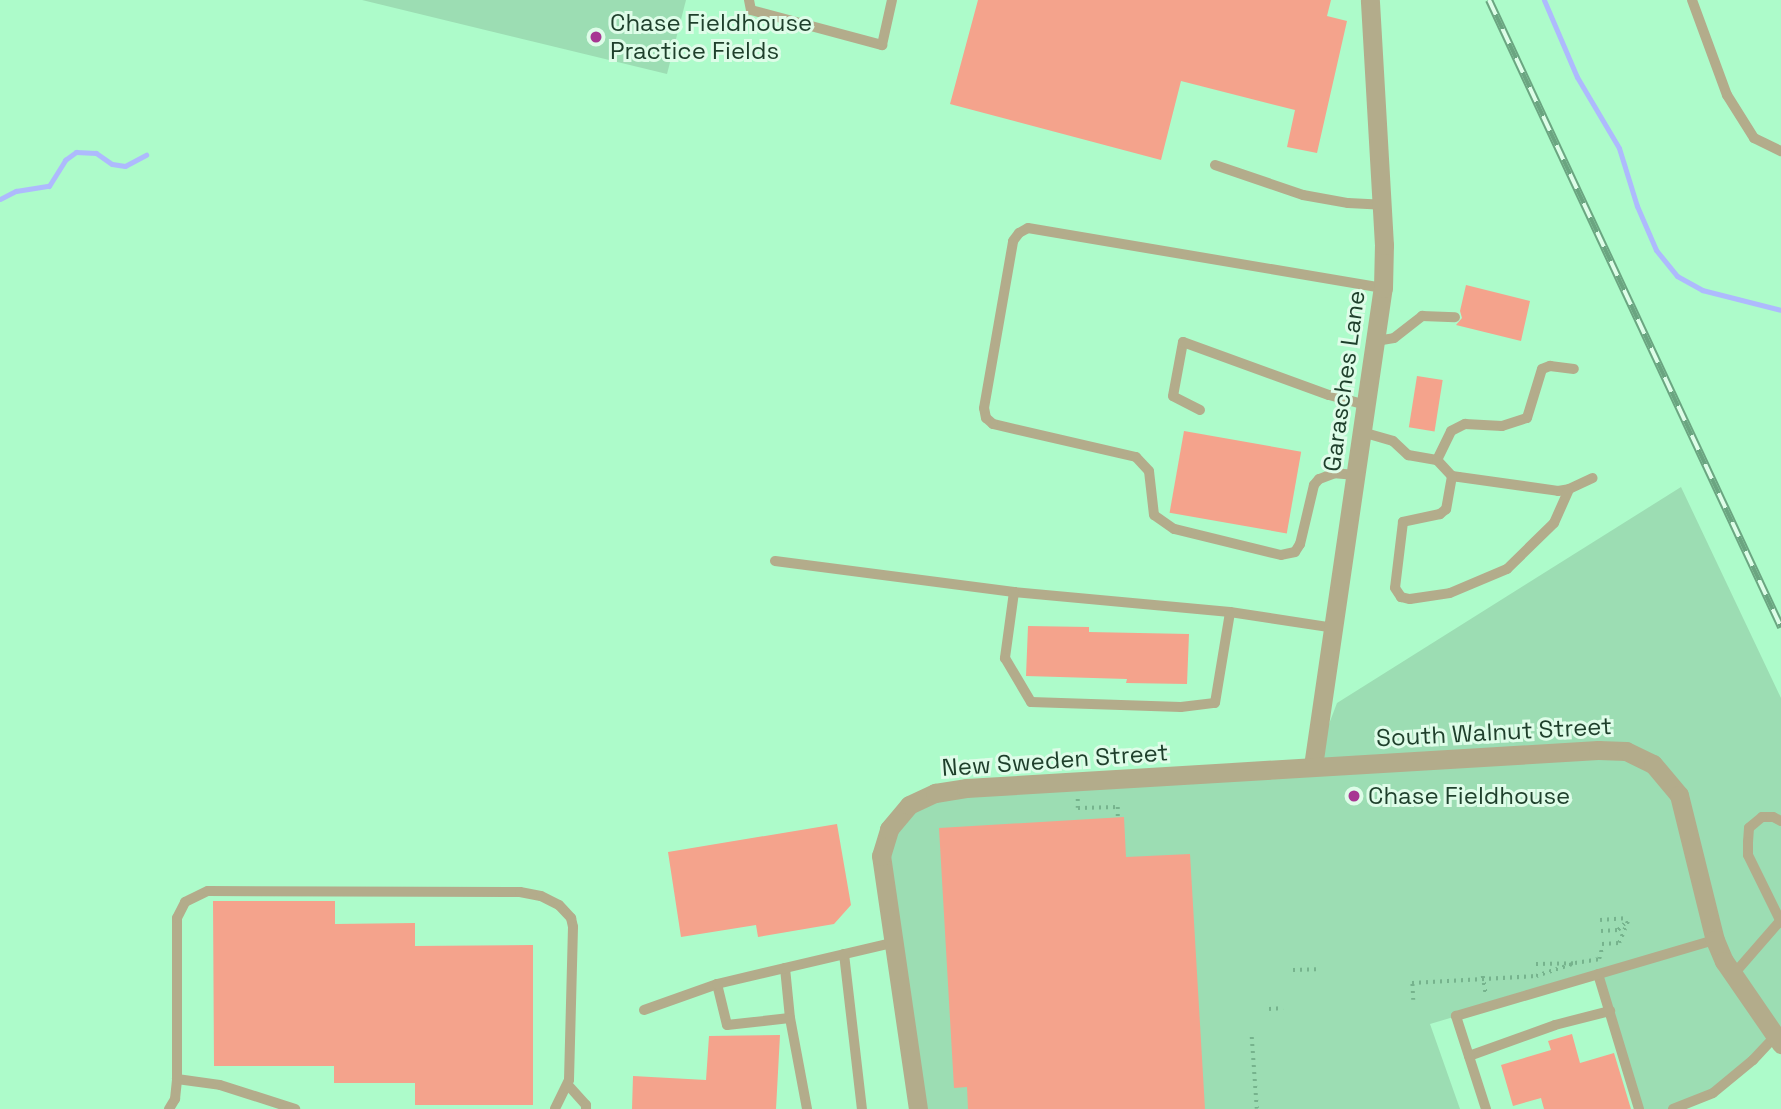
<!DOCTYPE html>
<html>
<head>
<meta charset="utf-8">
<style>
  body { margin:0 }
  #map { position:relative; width:1781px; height:1109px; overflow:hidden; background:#adfbca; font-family:"Space Grotesk",sans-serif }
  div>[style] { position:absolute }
  .green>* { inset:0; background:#9cddb3 }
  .stream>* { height:5px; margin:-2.5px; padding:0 2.5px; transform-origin:2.5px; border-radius:2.5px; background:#aebafd }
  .building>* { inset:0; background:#f4a38c; transform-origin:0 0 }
  .path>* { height:3.5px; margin-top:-1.75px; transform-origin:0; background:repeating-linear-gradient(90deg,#76b38d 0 2px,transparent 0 7px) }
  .service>* { height:10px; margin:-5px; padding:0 5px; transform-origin:5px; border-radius:5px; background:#b3ac8b }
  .minor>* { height:19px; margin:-9.5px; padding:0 9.5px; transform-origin:9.5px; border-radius:9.5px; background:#b3ac8b }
  .rail>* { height:8px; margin-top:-4px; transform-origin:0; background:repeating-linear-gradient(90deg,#defce8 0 16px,#6ba581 0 32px); box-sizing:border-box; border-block:2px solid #6ba581 }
  .dots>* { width:19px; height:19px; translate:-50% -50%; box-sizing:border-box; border:4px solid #defce8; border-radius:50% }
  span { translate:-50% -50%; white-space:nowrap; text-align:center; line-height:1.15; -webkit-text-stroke:6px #defce8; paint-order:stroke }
  .poi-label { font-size:24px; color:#1e3f2b }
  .left { translate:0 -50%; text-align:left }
  .street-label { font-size:24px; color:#1e3f2b }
</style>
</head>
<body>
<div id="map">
  <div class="green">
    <i style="clip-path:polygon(362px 0,686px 0,667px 74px)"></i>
    <i style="clip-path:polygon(1681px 487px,1781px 698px,1781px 1044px,1775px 1036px,1713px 1093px,1673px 1109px,1639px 1109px,1598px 974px,1430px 1024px,1460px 1109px,918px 1109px,881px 872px,889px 829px,920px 798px,1313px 766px,1337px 703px)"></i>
  </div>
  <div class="stream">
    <i style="left:1544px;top:0;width:84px;rotate:66.8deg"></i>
    <i style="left:1577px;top:77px;width:82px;rotate:59.4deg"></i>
    <i style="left:1619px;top:148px;width:61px;rotate:72.8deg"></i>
    <i style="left:1637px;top:206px;width:48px;rotate:66.6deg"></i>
    <i style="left:1656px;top:250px;width:33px;rotate:51deg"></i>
    <i style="left:1677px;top:276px;width:29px;rotate:29deg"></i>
    <i style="left:1702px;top:290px;width:81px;rotate:14.2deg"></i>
    <i style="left:0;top:199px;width:18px;rotate:-27deg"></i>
    <i style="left:16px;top:191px;width:33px;rotate:-9deg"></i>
    <i style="left:49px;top:186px;width:31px;rotate:-58deg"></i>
    <i style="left:65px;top:160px;width:14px;rotate:-36deg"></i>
    <i style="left:76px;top:152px;width:20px;rotate:3deg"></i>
    <i style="left:96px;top:153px;width:19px;rotate:35deg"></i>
    <i style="left:112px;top:164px;width:13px;rotate:9deg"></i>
    <i style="left:125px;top:166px;width:24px;rotate:-28deg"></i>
  </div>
  <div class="building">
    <i style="clip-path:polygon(978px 0,1331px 0,1327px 16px,1347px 21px,1317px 153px,1287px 147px,1295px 110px,1181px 81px,1161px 160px,950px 104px)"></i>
    <i style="clip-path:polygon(1466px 285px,1530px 301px,1521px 341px,1456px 325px,1462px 318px,1460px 311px)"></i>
    <i style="left:1417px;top:376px;width:26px;height:52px;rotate:9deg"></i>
    <i style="left:1184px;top:431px;width:119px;height:83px;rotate:10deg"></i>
    <i style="clip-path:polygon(1028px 626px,1089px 627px,1089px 632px,1189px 634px,1187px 684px,1126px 683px,1127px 679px,1026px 676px)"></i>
    <i style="clip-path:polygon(1124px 817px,1126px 857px,1190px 854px,1205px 1109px,968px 1109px,967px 1087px,954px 1088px,939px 828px)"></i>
    <i style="clip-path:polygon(837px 824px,851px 905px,834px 924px,758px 937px,756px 925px,681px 937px,668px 852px)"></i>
    <i style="clip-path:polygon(213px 901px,335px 901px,335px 924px,415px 923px,415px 946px,533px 945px,533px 1105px,415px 1105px,415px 1083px,334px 1083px,334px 1066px,214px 1066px)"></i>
    <i style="clip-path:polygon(1572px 1034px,1580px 1063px,1614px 1053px,1631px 1109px,1544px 1109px,1541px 1098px,1513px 1106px,1501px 1065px,1551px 1050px,1548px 1041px)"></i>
    <i style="clip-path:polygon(780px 1035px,776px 1109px,632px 1109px,633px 1076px,706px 1080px,709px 1036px)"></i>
  </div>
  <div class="path">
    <i style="left:1078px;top:799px;width:9px;rotate:90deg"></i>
    <i style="left:1078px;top:808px;width:40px;rotate:-1.4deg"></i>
    <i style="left:1118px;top:807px;width:10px;rotate:90deg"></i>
    <i style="left:1600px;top:920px;width:28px;rotate:-4deg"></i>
    <i style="left:1601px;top:931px;width:17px;rotate:-3deg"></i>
    <i style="left:1618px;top:930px;width:13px;rotate:-45deg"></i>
    <i style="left:1602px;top:944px;width:17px;rotate:-3deg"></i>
    <i style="left:1619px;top:943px;width:24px;rotate:-68deg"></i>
    <i style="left:1536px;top:964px;width:39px;rotate:-1deg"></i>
    <i style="left:1293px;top:970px;width:23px;rotate:-2deg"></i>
    <i style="left:1483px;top:976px;width:18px;rotate:81deg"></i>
    <i style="left:1413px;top:1000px;width:17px;rotate:-93deg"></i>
    <i style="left:1412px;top:983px;width:124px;rotate:-3.2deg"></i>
    <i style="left:1536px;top:976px;width:41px;rotate:-18.4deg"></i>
    <i style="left:1575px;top:963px;width:24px;rotate:-9deg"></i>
    <i style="left:1599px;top:959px;width:11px;rotate:-75deg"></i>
    <i style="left:1269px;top:1009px;width:14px;rotate:-4deg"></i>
    <i style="left:1252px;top:1037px;width:72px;rotate:86deg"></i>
  </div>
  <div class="service">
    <i style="left:749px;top:0;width:10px;rotate:79deg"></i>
    <i style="left:751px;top:10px;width:136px;rotate:15deg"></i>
    <i style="left:882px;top:45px;width:46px;rotate:-77.5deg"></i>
    <i style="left:1692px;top:0;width:101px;rotate:69.8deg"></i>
    <i style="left:1727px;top:95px;width:51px;rotate:57.9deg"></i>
    <i style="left:1754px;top:138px;width:30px;rotate:26deg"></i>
    <i style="left:1215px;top:165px;width:93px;rotate:18.8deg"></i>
    <i style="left:1303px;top:195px;width:46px;rotate:10.1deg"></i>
    <i style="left:1348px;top:203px;width:34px;rotate:3deg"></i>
    <i style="left:1376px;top:341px;width:18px;rotate:-9deg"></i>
    <i style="left:1394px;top:338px;width:36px;rotate:-38deg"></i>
    <i style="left:1422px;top:316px;width:33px;rotate:2deg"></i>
    <i style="left:1200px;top:410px;width:30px;rotate:-153deg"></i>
    <i style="left:1173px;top:396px;width:55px;rotate:-79.5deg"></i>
    <i style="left:1183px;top:342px;width:155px;rotate:20deg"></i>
    <i style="left:1329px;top:395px;width:38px;rotate:15deg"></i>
    <i style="left:1362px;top:432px;width:32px;rotate:16deg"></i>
    <i style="left:1393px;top:441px;width:21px;rotate:43deg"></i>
    <i style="left:1408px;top:455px;width:29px;rotate:10deg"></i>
    <i style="left:1437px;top:460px;width:22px;rotate:47deg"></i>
    <i style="left:1452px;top:476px;width:7px;rotate:8deg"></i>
    <i style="left:1459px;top:477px;width:100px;rotate:8deg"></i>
    <i style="left:1558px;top:491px;width:11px;rotate:-10deg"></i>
    <i style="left:1569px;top:489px;width:26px;rotate:-25deg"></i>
    <i style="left:1437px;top:460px;width:32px;rotate:-64deg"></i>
    <i style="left:1451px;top:431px;width:16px;rotate:-27deg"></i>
    <i style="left:1465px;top:424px;width:37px;rotate:3deg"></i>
    <i style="left:1502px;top:426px;width:26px;rotate:-18deg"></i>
    <i style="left:1527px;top:418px;width:51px;rotate:-73deg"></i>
    <i style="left:1542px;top:369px;width:9px;rotate:-21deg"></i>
    <i style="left:1550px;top:366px;width:24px;rotate:7deg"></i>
    <i style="left:1356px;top:475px;width:21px;rotate:-175deg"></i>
    <i style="left:1335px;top:473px;width:17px;rotate:159deg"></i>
    <i style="left:1319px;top:479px;width:8px;rotate:130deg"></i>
    <i style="left:1314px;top:485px;width:61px;rotate:103.3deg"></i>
    <i style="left:1300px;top:544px;width:9px;rotate:122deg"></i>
    <i style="left:1295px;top:552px;width:14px;rotate:168deg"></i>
    <i style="left:1281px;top:555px;width:110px;rotate:-166.3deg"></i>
    <i style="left:1174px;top:529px;width:24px;rotate:-145deg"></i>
    <i style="left:1154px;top:515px;width:44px;rotate:-96.5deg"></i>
    <i style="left:1149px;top:471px;width:19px;rotate:-133deg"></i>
    <i style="left:1136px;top:457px;width:147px;rotate:-167deg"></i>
    <i style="left:993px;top:424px;width:9px;rotate:-139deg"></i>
    <i style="left:986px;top:418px;width:10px;rotate:-101deg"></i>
    <i style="left:984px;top:408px;width:169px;rotate:-80.1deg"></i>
    <i style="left:1013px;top:241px;width:10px;rotate:-53deg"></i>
    <i style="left:1019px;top:233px;width:10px;rotate:-29deg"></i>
    <i style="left:1028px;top:228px;width:360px;rotate:9.6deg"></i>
    <i style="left:1452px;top:476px;width:34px;rotate:100deg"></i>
    <i style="left:1446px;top:509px;width:8px;rotate:140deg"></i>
    <i style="left:1440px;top:514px;width:38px;rotate:168deg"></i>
    <i style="left:1403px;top:522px;width:66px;rotate:96.9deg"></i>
    <i style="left:1395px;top:588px;width:11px;rotate:56deg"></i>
    <i style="left:1401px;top:597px;width:9px;rotate:13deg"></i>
    <i style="left:1410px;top:599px;width:40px;rotate:-8.5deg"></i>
    <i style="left:1450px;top:593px;width:62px;rotate:-22.8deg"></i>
    <i style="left:1507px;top:569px;width:66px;rotate:-44.4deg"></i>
    <i style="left:1554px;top:523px;width:37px;rotate:-66deg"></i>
    <i style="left:775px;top:561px;width:241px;rotate:7.4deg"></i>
    <i style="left:1014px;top:592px;width:217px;rotate:5.3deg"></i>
    <i style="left:1230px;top:612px;width:105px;rotate:8.7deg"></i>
    <i style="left:1014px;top:592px;width:67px;rotate:97.8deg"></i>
    <i style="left:1005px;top:658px;width:51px;rotate:59.4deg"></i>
    <i style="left:1031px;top:702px;width:150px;rotate:1.9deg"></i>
    <i style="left:1181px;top:707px;width:34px;rotate:-7deg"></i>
    <i style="left:1215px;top:703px;width:92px;rotate:-80.6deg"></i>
    <i style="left:1781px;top:821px;width:9px;rotate:-153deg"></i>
    <i style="left:1773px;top:817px;width:11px;rotate:180deg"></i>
    <i style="left:1762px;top:817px;width:17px;rotate:140deg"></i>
    <i style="left:1749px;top:828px;width:14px;rotate:94deg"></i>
    <i style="left:1748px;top:842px;width:13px;rotate:90deg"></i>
    <i style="left:1748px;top:855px;width:75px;rotate:63.8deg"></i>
    <i style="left:844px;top:954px;width:156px;rotate:83.4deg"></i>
    <i style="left:785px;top:968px;width:50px;rotate:84.3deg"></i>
    <i style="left:1598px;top:974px;width:141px;rotate:73.1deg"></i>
    <i style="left:1733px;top:975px;width:72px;rotate:-49deg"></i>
    <i style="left:717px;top:984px;width:42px;rotate:76.3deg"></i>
    <i style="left:727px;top:1025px;width:63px;rotate:-6.3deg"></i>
    <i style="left:790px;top:1018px;width:93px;rotate:79.4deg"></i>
    <i style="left:644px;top:1010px;width:77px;rotate:-19.6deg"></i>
    <i style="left:717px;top:984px;width:180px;rotate:-13.2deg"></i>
    <i style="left:1469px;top:1056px;width:91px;rotate:-19.8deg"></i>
    <i style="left:1555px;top:1025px;width:57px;rotate:-14.3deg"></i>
    <i style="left:177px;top:1079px;width:43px;rotate:7.9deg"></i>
    <i style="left:220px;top:1085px;width:79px;rotate:17.7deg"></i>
    <i style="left:568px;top:1085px;width:27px;rotate:48deg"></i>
    <i style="left:586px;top:1105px;width:4px;rotate:90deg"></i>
    <i style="left:169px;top:1109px;width:12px;rotate:-59deg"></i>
    <i style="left:175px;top:1099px;width:20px;rotate:-84deg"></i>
    <i style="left:177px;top:1079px;width:161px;rotate:-90deg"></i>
    <i style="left:177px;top:918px;width:18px;rotate:-63deg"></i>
    <i style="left:185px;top:902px;width:25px;rotate:-26deg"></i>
    <i style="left:208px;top:891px;width:312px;rotate:0.2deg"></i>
    <i style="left:520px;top:892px;width:21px;rotate:11deg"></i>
    <i style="left:541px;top:896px;width:20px;rotate:27deg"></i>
    <i style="left:559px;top:905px;width:18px;rotate:47deg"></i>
    <i style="left:571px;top:918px;width:9px;rotate:77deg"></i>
    <i style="left:573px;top:927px;width:153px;rotate:91.5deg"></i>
    <i style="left:569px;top:1080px;width:32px;rotate:116deg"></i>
    <i style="left:1486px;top:1109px;width:98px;rotate:-107.9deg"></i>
    <i style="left:1456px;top:1016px;width:270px;rotate:-16.4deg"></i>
    <i style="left:1673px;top:1109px;width:43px;rotate:-21.8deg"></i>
    <i style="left:1713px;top:1093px;width:52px;rotate:-39.5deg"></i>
    <i style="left:1753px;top:1060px;width:33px;rotate:-47deg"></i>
  </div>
  <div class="minor">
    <i style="left:1313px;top:766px;width:483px;rotate:-81.7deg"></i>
    <i style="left:1383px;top:288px;width:43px;rotate:-88.7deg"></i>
    <i style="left:1384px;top:245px;width:245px;rotate:-93.3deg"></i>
    <i style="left:918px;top:1109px;width:256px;rotate:-98.3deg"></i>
    <i style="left:881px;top:856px;width:28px;rotate:-73deg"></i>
    <i style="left:889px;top:829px;width:31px;rotate:-50deg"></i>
    <i style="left:909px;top:805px;width:29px;rotate:-25deg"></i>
    <i style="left:935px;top:793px;width:31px;rotate:-9deg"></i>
    <i style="left:966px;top:788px;width:633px;rotate:-3.44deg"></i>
    <i style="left:1598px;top:750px;width:28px;rotate:2deg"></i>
    <i style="left:1626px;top:751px;width:30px;rotate:26deg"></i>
    <i style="left:1653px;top:764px;width:40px;rotate:50deg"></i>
    <i style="left:1679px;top:795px;width:149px;rotate:76.1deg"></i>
    <i style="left:1715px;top:940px;width:23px;rotate:67deg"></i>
    <i style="left:1724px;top:961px;width:101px;rotate:55.5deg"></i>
  </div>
  <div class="rail">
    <i style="left:1489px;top:0;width:692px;rotate:65.03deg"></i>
  </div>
  <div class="dots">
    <i style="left:596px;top:37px;background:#a73692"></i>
    <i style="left:1354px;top:796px;background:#a73692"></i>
  </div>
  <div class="poi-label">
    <span class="left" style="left:610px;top:37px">Chase Fieldhouse<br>Practice Fields</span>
    <span class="left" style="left:1368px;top:796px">Chase Fieldhouse</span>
  </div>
  <div class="street-label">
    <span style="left:1344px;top:381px;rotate:-82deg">Garasches Lane</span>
    <span style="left:1494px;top:732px;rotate:-3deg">South Walnut Street</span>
    <span style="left:1055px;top:760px;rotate:-4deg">New Sweden Street</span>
  </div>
</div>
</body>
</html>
